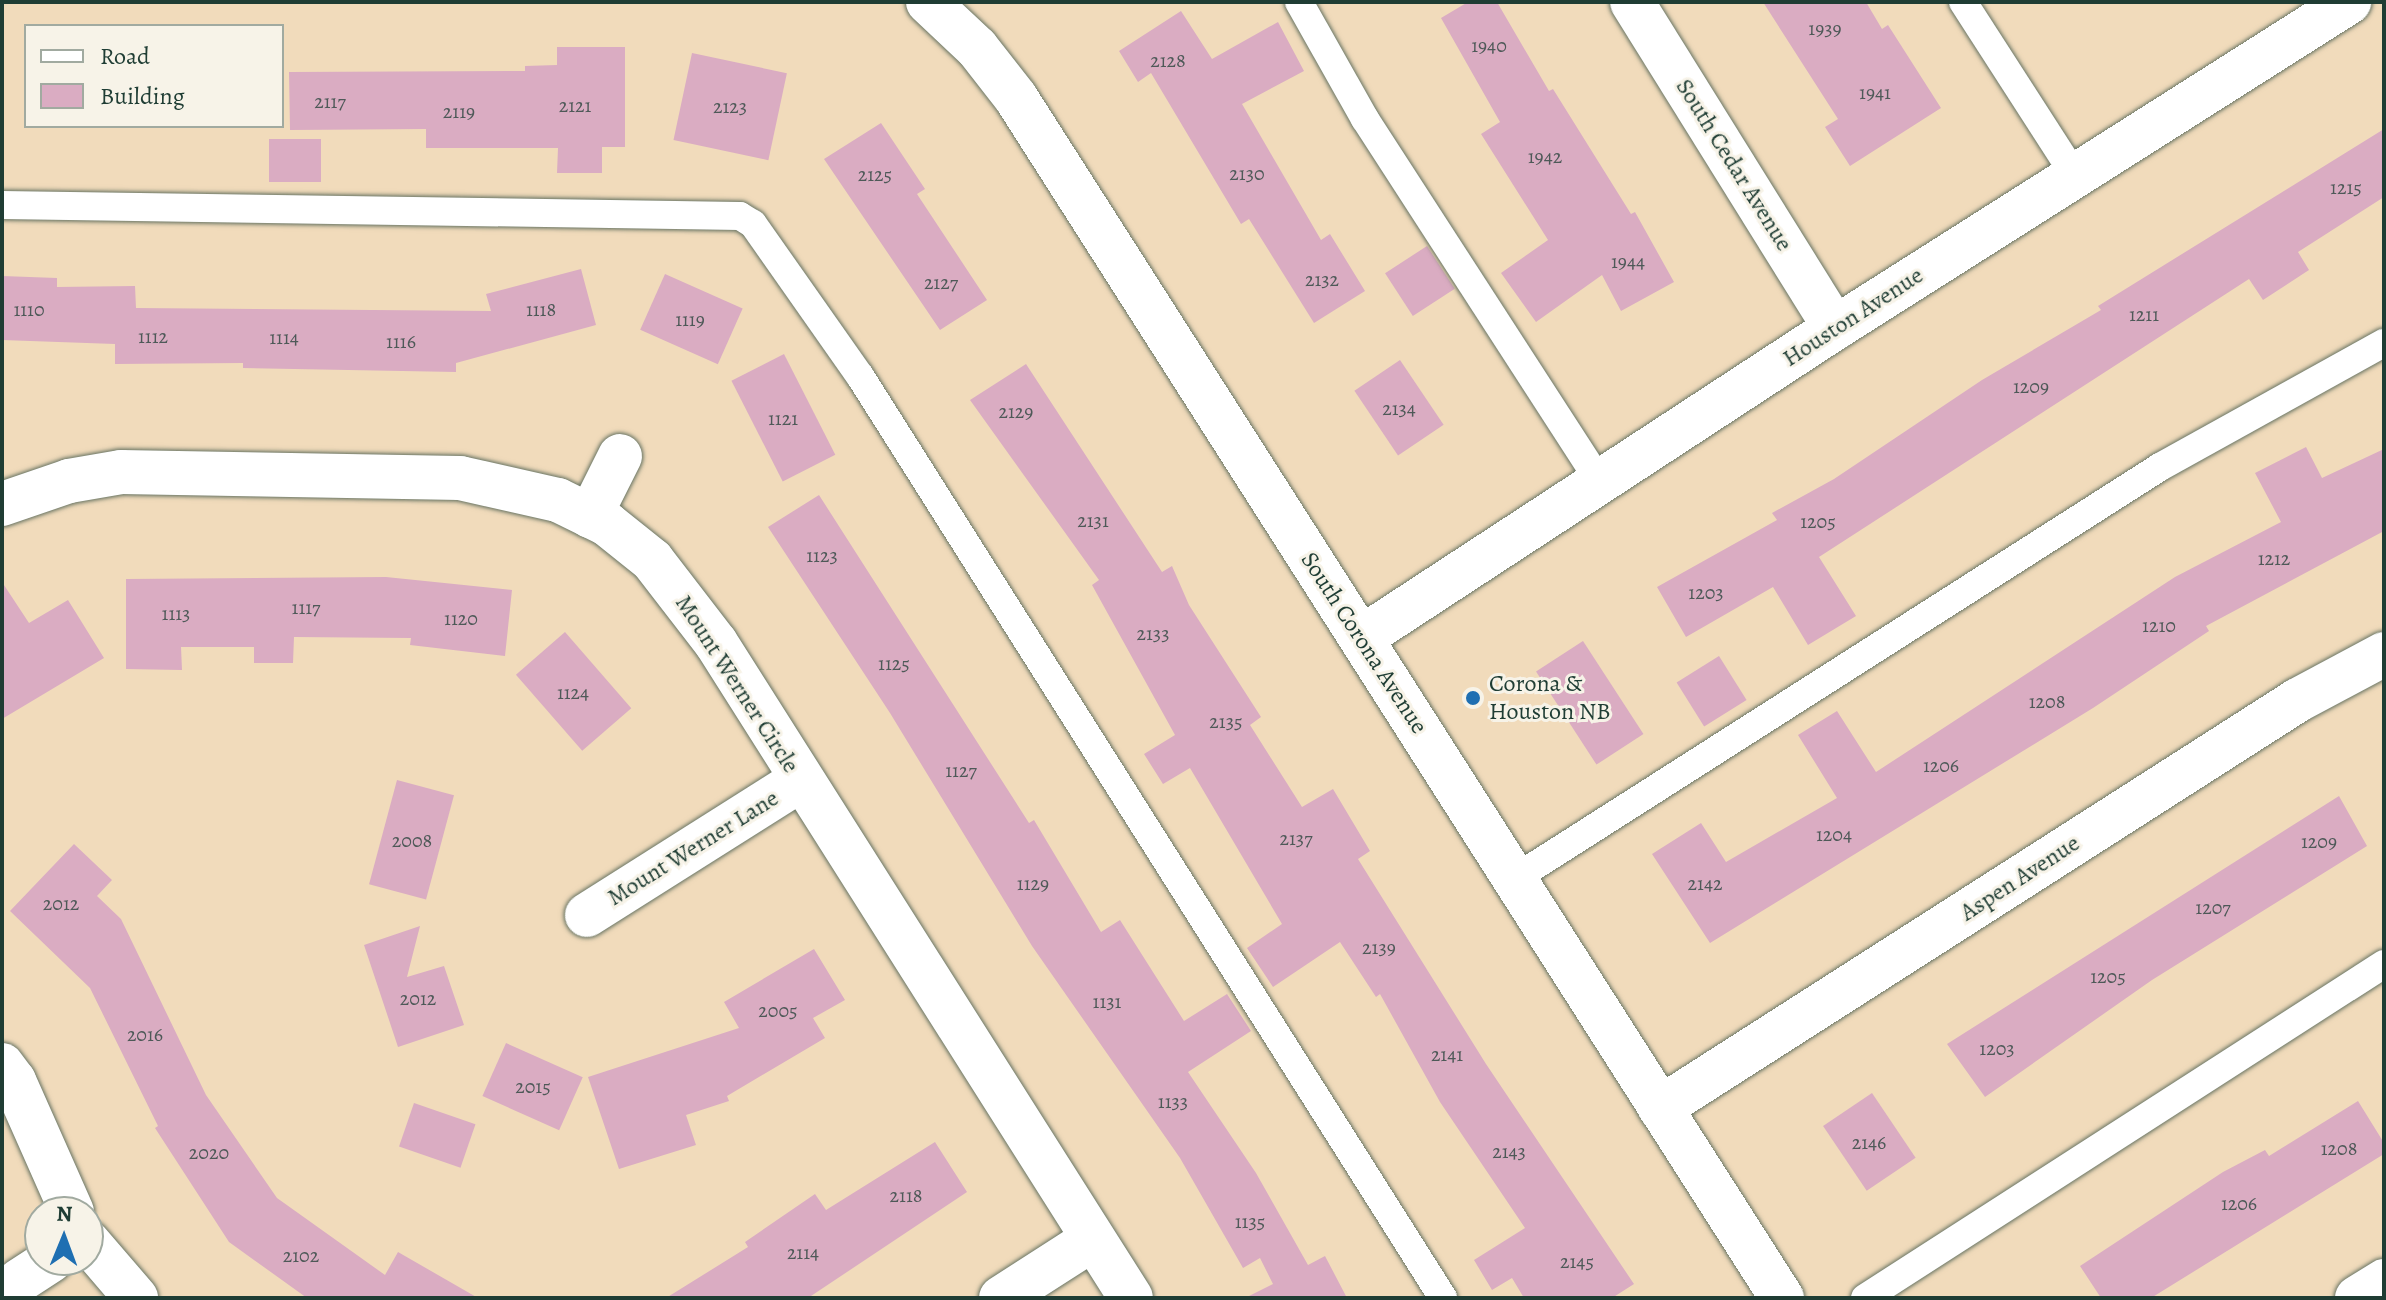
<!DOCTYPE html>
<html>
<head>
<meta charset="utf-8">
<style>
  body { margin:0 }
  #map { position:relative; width:2386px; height:1300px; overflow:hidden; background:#f1dbbb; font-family:Alegreya,serif }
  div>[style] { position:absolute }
  .building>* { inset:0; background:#daacc2; transform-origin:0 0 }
  .roads { filter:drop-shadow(0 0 2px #687463) drop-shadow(0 0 2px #687463) }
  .service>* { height:28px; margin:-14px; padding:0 14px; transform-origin:14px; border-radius:14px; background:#fff }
  .minor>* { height:44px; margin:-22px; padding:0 22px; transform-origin:22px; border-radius:22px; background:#fff }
  .dots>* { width:22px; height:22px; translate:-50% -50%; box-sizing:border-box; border:4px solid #f7f3e8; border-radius:50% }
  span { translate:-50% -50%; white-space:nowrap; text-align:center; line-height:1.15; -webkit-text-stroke:6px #f7f3e8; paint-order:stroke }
  .number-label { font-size:20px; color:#4e5958 }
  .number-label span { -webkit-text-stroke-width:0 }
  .street-label { font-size:24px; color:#1f3d34 }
  .poi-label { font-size:24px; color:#1f3d34 }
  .left { translate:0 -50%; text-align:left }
  .frame { position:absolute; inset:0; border:4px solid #1f3d34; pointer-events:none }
  .legend { position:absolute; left:24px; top:24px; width:260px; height:104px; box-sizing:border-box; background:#f7f3e8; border:2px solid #a1aaa0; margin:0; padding:10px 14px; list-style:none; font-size:24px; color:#1f3d34 }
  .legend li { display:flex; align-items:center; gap:16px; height:40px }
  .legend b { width:40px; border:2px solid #a1aaa0 }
  .north { position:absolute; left:24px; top:1196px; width:80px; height:80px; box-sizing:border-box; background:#f7f3e8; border:2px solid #a1aaa0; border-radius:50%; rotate:1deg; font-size:22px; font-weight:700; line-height:32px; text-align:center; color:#1f3d34 }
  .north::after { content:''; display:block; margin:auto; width:28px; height:36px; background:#1f6fb2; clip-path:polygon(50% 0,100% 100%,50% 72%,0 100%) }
</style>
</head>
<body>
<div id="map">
  <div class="building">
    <i style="clip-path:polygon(1468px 2px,1497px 2px,1549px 91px,1553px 89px,1631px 214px,1635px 212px,1674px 282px,1621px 311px,1602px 275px,1536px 322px,1501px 273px,1548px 240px,1481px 134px,1500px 122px,1441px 18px)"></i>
    <i style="clip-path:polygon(1763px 2px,1866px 2px,1882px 29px,1888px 25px,1941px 108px,1850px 166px,1825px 127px,1838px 119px)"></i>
    <i style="clip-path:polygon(1181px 11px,1212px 59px,1278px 22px,1304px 71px,1242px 104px,1321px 240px,1330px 234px,1365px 291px,1314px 323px,1249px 219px,1241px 224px,1151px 73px,1138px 82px,1119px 51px)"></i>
    <i style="clip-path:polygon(557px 47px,625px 47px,625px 147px,602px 147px,602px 173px,557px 173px,558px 148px,426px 148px,426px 129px,290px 130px,289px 72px,525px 71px,525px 66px,557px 65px)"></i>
    <i style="left:692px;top:53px;width:97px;height:89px;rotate:12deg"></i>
    <i style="clip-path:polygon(881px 123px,925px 189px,917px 194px,987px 300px,940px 330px,824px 159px)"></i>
    <i style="clip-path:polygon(2384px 129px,2384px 197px,2298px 252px,2309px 270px,2263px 300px,2249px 279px,1819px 557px,1856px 616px,1808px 645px,1773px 587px,1686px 637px,1657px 587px,1777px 520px,1772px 513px,1834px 479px,1982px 380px,2101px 310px,2098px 306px)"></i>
    <i style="left:269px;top:139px;width:52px;height:43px"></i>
    <i style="left:1427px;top:246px;width:51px;height:50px;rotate:57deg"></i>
    <i style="clip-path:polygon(581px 269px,596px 325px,456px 363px,456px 372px,243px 368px,243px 363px,115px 364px,115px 344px,2px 340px,2px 276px,57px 278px,57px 287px,135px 286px,136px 308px,491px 311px,486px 294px)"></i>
    <i style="left:665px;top:274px;width:85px;height:61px;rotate:24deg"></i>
    <i style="left:784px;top:354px;width:113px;height:59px;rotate:63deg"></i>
    <i style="left:1400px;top:360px;width:78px;height:55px;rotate:56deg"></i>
    <i style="clip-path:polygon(1026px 364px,1162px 572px,1172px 566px,1189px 605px,1261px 717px,1250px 725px,1302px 807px,1333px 789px,1370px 851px,1358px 859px,1486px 1064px,1634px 1284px,1612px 1298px,1524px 1298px,1512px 1278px,1492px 1290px,1474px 1260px,1525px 1228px,1440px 1102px,1380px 994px,1376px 997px,1340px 942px,1273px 987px,1247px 948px,1282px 924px,1190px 768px,1163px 784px,1144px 754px,1175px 735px,1092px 585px,1099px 580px,970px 400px)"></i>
    <i style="clip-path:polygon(2306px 447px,2322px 478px,2384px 449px,2384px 531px,2206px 626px,2209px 631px,2093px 708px,1710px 943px,1652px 854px,1701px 823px,1726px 862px,1837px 798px,1798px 735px,1837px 711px,1876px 772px,2175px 577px,2281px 522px,2255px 473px)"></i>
    <i style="clip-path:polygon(819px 495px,1029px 823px,1034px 820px,1101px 932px,1120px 920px,1184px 1021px,1227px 994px,1251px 1031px,1188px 1072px,1256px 1173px,1308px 1265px,1325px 1256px,1347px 1298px,1245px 1298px,1273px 1284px,1260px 1258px,1243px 1268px,1180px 1158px,1032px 946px,890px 713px,768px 527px)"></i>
    <i style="clip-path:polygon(386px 577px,512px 590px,505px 656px,410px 645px,411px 638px,294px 637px,293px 663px,254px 663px,254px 647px,181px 647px,182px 670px,126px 669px,126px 579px)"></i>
    <i style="clip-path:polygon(2px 582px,29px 623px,68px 600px,104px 658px,2px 719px)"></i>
    <i style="left:565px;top:632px;width:101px;height:65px;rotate:49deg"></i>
    <i style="left:1583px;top:641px;width:111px;height:56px;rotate:57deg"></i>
    <i style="left:1719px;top:656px;width:52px;height:50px;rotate:58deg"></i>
    <i style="left:397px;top:780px;width:59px;height:108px;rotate:15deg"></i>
    <i style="clip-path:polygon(2339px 796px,2367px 846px,2152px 980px,1985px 1097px,1947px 1044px)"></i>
    <i style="clip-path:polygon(74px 844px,112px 880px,97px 896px,121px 919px,206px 1095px,277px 1198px,385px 1275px,398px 1252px,478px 1298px,307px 1298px,229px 1242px,155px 1128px,158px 1126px,90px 988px,10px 911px)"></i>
    <i style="clip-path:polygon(420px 926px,407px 977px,444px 966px,464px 1025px,398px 1047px,364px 945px)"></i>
    <i style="clip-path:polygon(814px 949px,845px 1000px,813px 1018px,825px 1038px,727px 1096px,729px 1101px,686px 1115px,696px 1145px,619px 1169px,588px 1077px,739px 1028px,724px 1002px)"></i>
    <i style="left:506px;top:1043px;width:84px;height:58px;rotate:24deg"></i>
    <i style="left:1872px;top:1093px;width:78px;height:59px;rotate:56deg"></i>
    <i style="clip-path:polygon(2358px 1101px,2384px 1143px,2384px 1154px,2151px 1298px,2101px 1298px,2080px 1266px,2223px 1172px,2265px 1150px,2269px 1156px)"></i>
    <i style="left:414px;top:1103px;width:65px;height:46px;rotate:19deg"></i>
    <i style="clip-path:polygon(935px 1142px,967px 1192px,808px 1298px,666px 1298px,748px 1247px,745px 1242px,815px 1194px,826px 1210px)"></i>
  </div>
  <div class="roads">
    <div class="service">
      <i style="left:1299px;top:2px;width:134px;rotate:60.6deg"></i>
      <i style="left:1365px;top:119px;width:432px;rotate:57.1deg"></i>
      <i style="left:1963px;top:2px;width:207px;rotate:57.2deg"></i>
      <i style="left:2px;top:205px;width:738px;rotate:0.85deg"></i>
      <i style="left:740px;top:216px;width:15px;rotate:32deg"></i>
      <i style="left:753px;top:224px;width:186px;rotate:54.9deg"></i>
      <i style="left:860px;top:376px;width:1091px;rotate:57.69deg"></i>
      <i style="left:1514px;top:879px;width:766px;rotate:-32.53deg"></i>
      <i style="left:2160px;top:467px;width:256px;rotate:-29deg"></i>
      <i style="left:1865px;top:1298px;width:617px;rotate:-32.76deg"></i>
    </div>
    <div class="minor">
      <i style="left:928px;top:2px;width:67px;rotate:43.2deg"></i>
      <i style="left:977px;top:48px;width:63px;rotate:52deg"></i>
      <i style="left:1016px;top:98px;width:1424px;rotate:57.45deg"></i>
      <i style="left:1632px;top:2px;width:384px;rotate:58.1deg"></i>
      <i style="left:2px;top:504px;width:71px;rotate:-18.9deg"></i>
      <i style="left:69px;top:481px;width:53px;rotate:-9.8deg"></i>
      <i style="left:121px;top:472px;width:339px;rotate:1deg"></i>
      <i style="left:460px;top:478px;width:100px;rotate:12.7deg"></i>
      <i style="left:558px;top:500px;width:55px;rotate:26.1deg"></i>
      <i style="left:607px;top:524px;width:58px;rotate:38.7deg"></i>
      <i style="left:652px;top:560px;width:105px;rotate:52.4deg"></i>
      <i style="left:716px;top:643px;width:775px;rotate:57.64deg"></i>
      <i style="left:590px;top:516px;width:67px;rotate:-63.4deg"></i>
      <i style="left:1361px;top:638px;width:566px;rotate:-33.19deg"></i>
      <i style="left:1835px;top:328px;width:609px;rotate:-32.38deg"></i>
      <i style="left:587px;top:915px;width:251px;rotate:-32.3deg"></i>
      <i style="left:2px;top:1065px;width:20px;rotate:53deg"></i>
      <i style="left:14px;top:1081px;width:143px;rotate:66.1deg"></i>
      <i style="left:1660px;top:1108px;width:757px;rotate:-32.6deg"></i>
      <i style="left:2298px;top:700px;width:98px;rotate:-28.1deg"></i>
      <i style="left:88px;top:1242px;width:74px;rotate:49.4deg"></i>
      <i style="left:19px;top:1281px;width:38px;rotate:-33deg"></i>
      <i style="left:1001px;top:1298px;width:109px;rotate:-32.7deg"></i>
      <i style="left:2357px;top:1298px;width:32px;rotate:-32deg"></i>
    </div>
  </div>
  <div class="dots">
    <i style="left:1473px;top:698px;background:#1f6fb2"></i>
  </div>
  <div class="number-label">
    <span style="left:1825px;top:28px">1939</span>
    <span style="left:1489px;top:45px">1940</span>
    <span style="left:1168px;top:60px">2128</span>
    <span style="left:1875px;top:92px">1941</span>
    <span style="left:330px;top:101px">2117</span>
    <span style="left:575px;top:105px">2121</span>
    <span style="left:730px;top:106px">2123</span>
    <span style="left:459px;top:111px">2119</span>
    <span style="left:1545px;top:156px">1942</span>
    <span style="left:1247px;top:173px">2130</span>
    <span style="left:875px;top:174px">2125</span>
    <span style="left:2346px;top:187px">1215</span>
    <span style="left:1628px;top:261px">1944</span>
    <span style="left:1322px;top:279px">2132</span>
    <span style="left:941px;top:282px">2127</span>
    <span style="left:29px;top:309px">1110</span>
    <span style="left:541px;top:309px">1118</span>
    <span style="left:2144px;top:314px">1211</span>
    <span style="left:690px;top:319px">1119</span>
    <span style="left:153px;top:336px">1112</span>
    <span style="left:284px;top:337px">1114</span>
    <span style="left:401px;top:341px">1116</span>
    <span style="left:2031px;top:386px">1209</span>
    <span style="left:1399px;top:408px">2134</span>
    <span style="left:1016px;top:411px">2129</span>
    <span style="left:783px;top:418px">1121</span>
    <span style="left:1093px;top:520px">2131</span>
    <span style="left:1818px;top:521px">1205</span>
    <span style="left:822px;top:555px">1123</span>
    <span style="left:2274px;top:558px">1212</span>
    <span style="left:1706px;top:592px">1203</span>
    <span style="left:306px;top:607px">1117</span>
    <span style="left:176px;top:613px">1113</span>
    <span style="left:461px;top:618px">1120</span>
    <span style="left:2159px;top:625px">1210</span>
    <span style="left:1153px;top:633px">2133</span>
    <span style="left:894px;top:663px">1125</span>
    <span style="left:573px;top:692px">1124</span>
    <span style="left:2047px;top:701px">1208</span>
    <span style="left:1226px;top:721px">2135</span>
    <span style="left:1941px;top:765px">1206</span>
    <span style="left:961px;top:770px">1127</span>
    <span style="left:1834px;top:834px">1204</span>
    <span style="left:1296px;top:838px">2137</span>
    <span style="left:412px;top:840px">2008</span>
    <span style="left:2319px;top:841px">1209</span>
    <span style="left:1033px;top:883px">1129</span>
    <span style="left:1705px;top:883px">2142</span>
    <span style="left:61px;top:903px">2012</span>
    <span style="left:2213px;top:907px">1207</span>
    <span style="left:1379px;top:947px">2139</span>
    <span style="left:2108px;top:976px">1205</span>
    <span style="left:418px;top:998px">2012</span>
    <span style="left:1107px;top:1001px">1131</span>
    <span style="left:778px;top:1010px">2005</span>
    <span style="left:145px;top:1034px">2016</span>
    <span style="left:1997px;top:1048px">1203</span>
    <span style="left:1447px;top:1054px">2141</span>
    <span style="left:533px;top:1086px">2015</span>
    <span style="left:1173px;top:1101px">1133</span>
    <span style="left:1869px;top:1142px">2146</span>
    <span style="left:2339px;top:1148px">1208</span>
    <span style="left:1509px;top:1151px">2143</span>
    <span style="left:209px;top:1152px">2020</span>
    <span style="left:906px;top:1195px">2118</span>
    <span style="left:2239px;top:1203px">1206</span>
    <span style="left:1250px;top:1221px">1135</span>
    <span style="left:803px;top:1252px">2114</span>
    <span style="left:301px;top:1255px">2102</span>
    <span style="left:1577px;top:1261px">2145</span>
  </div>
  <div class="street-label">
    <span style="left:1734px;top:165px;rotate:58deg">South Cedar Avenue</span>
    <span style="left:1853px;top:317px;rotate:-33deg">Houston Avenue</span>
    <span style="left:1364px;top:643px;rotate:57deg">South Corona Avenue</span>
    <span style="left:737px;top:684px;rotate:57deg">Mount Werner Circle</span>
    <span style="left:693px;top:848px;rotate:-32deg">Mount Werner Lane</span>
    <span style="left:2020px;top:878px;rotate:-33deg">Aspen Avenue</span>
  </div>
  <div class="poi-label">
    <span class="left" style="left:1489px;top:698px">Corona &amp;<br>Houston NB</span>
  </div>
  <div class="frame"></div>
  <ul class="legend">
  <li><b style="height:10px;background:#fff"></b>Road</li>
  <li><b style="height:22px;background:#daacc2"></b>Building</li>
  </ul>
  <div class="north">N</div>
</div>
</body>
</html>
